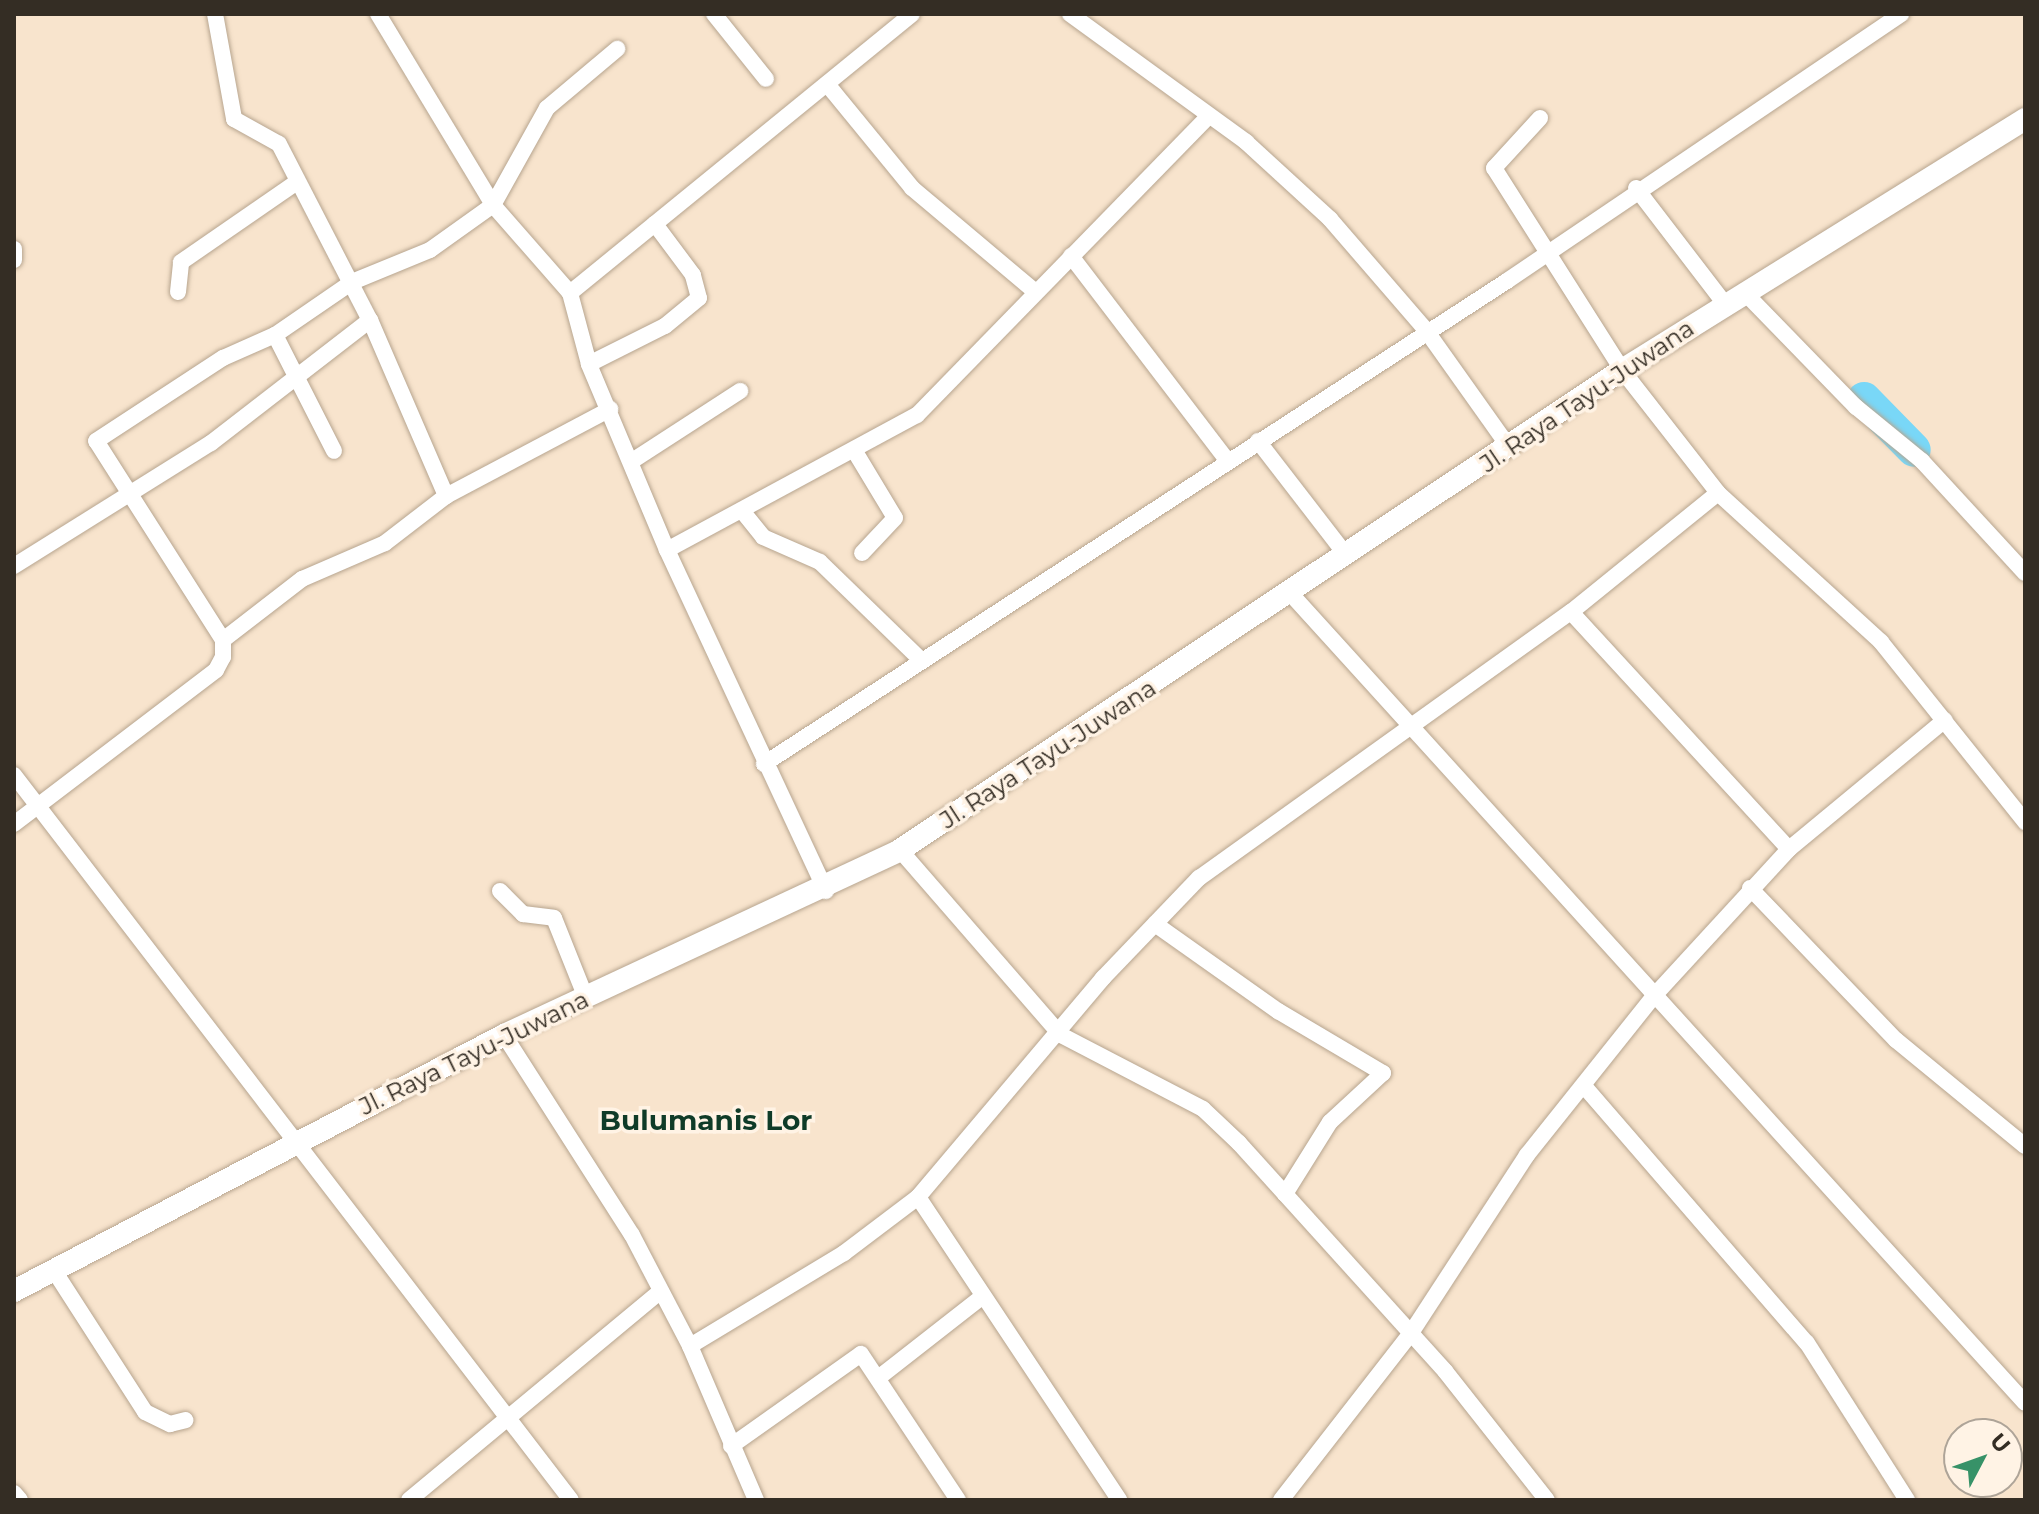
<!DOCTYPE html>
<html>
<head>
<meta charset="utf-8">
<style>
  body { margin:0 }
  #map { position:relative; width:2039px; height:1514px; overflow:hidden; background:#f8e4cd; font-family:Montserrat,sans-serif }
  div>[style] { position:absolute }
  .river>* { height:34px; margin:-17px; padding:0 17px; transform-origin:17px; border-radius:17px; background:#79d7f7 }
  .roads { filter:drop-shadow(0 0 2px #b7a58f) drop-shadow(0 0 2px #b7a58f) }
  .street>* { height:16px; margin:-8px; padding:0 8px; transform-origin:8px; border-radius:8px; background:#fff }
  .secondary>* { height:22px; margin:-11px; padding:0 11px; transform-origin:11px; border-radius:11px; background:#fff }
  span { translate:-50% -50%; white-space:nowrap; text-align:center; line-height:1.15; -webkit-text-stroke:7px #fff3e5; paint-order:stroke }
  .street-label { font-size:24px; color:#342d24 }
  .quarter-label { font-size:28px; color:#0f3b28; font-weight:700 }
  .frame { position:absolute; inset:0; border:16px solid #342d24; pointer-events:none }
  .north { position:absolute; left:1943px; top:1418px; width:80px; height:80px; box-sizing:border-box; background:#fff3e5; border:2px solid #aea498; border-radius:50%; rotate:49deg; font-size:22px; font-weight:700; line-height:32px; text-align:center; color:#342d24 }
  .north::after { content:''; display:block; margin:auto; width:28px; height:36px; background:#379268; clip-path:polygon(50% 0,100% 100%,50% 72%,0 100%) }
</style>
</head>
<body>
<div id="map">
  <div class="river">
    <i style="left:1864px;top:399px;width:71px;rotate:45.6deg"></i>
  </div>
  <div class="roads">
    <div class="street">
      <i style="left:215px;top:14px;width:107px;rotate:79.7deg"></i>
      <i style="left:234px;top:119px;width:51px;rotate:29.1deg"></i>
      <i style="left:279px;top:144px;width:198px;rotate:62.7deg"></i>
      <i style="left:370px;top:320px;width:192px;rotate:66.6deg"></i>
      <i style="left:378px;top:14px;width:223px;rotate:58.9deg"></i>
      <i style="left:493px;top:205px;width:117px;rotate:48.8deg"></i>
      <i style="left:714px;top:14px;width:83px;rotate:51.3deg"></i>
      <i style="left:1070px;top:14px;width:218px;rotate:36deg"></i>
      <i style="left:1246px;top:142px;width:114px;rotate:42.5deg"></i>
      <i style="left:1330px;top:219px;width:145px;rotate:49.2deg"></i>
      <i style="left:1425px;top:329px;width:145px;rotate:54.6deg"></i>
      <i style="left:827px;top:84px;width:134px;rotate:50.7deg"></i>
      <i style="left:912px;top:188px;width:158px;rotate:40.1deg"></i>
      <i style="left:1540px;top:118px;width:68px;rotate:132.6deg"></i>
      <i style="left:1494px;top:168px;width:239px;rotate:57.6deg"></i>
      <i style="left:1622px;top:370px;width:156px;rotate:52deg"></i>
      <i style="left:1718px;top:493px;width:221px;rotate:42.4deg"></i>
      <i style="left:1881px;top:642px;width:231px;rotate:51.3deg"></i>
      <i style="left:1636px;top:188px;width:146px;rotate:52.5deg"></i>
      <i style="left:14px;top:249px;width:11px;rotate:90deg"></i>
      <i style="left:1071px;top:256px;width:258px;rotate:52.6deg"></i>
      <i style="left:178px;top:292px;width:30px;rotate:-84deg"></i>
      <i style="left:181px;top:262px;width:141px;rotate:-34.6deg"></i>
      <i style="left:1745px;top:293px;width:159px;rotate:45.8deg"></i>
      <i style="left:1856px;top:407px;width:85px;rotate:39.3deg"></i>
      <i style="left:1922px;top:461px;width:152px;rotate:47.4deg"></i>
      <i style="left:275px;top:335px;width:130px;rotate:63deg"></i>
      <i style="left:589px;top:364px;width:85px;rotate:-26.6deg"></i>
      <i style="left:665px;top:326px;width:44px;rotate:-39.5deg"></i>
      <i style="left:699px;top:298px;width:24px;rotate:-105deg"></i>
      <i style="left:693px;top:275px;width:64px;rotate:-126.7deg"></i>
      <i style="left:1258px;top:441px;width:145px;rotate:52.3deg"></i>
      <i style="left:854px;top:450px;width:79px;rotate:58.9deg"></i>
      <i style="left:895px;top:518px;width:48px;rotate:133.3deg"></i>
      <i style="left:632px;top:461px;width:129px;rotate:-32.9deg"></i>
      <i style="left:743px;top:512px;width:32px;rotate:51deg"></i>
      <i style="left:763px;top:537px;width:62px;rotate:23.7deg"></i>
      <i style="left:820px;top:562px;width:142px;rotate:44.1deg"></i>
      <i style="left:667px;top:550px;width:284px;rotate:-28.4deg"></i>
      <i style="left:917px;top:415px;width:418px;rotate:-45.7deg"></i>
      <i style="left:14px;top:566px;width:232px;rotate:-32deg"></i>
      <i style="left:211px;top:443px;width:201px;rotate:-37.7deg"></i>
      <i style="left:1291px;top:594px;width:1092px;rotate:47.78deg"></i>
      <i style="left:1571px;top:612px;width:322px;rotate:47.4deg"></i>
      <i style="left:223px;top:640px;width:100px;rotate:-37.7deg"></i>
      <i style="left:302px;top:579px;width:90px;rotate:-23.4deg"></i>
      <i style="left:385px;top:543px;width:77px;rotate:-37.6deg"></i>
      <i style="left:446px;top:496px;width:186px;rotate:-27.9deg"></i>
      <i style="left:764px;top:764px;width:886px;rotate:-33.03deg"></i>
      <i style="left:1507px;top:281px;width:476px;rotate:-34.1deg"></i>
      <i style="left:14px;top:775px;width:914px;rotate:52.47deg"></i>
      <i style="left:14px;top:824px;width:254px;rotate:-37.3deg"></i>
      <i style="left:216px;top:670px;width:15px;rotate:-62deg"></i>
      <i style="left:223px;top:657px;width:17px;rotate:-90deg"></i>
      <i style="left:223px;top:640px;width:236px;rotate:-122.5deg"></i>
      <i style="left:96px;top:441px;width:152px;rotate:-33.2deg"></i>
      <i style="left:223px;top:358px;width:57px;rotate:-23.9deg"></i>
      <i style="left:275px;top:335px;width:93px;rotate:-34.5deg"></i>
      <i style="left:352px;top:282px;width:84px;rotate:-22.3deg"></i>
      <i style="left:430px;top:250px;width:77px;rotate:-35.5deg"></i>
      <i style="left:493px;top:205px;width:111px;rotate:-60.9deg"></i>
      <i style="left:547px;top:108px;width:92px;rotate:-40.1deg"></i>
      <i style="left:900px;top:850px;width:245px;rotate:49deg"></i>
      <i style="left:1061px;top:1035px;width:160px;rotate:27.5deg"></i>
      <i style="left:1203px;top:1109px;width:50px;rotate:43.4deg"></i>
      <i style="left:1239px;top:1143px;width:307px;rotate:47.9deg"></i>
      <i style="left:1445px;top:1371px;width:164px;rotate:51.7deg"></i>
      <i style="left:1750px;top:888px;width:211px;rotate:46.2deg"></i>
      <i style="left:1896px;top:1040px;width:167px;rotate:39.4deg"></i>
      <i style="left:500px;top:891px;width:33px;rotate:45deg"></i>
      <i style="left:523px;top:914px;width:31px;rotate:7deg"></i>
      <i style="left:554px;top:918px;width:86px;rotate:68.2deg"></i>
      <i style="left:826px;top:891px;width:376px;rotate:-115deg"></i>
      <i style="left:667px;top:550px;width:202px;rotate:-112.8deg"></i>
      <i style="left:589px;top:364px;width:73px;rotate:-105deg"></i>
      <i style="left:570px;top:293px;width:441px;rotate:-39.2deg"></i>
      <i style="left:1155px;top:924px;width:151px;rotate:35.3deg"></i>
      <i style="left:1278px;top:1011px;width:122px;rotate:30.6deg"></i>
      <i style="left:1383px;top:1073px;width:72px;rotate:137.2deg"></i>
      <i style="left:1330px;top:1122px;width:85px;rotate:122deg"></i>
      <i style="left:504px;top:1035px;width:237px;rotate:57.4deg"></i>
      <i style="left:632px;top:1235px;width:125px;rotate:62.4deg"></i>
      <i style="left:690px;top:1346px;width:168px;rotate:66.8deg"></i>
      <i style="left:1584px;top:1086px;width:340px;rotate:49.1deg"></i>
      <i style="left:1807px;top:1343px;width:186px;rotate:57.5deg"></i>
      <i style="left:918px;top:1197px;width:364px;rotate:56.4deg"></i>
      <i style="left:53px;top:1269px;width:170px;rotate:57.2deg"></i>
      <i style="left:145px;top:1412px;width:28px;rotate:26deg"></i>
      <i style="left:170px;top:1424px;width:16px;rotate:-14deg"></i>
      <i style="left:690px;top:1346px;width:180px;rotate:-31.1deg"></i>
      <i style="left:844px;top:1253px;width:93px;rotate:-37.1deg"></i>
      <i style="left:918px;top:1197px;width:287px;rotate:-49.8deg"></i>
      <i style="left:1103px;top:978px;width:139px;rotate:-46.2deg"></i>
      <i style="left:1199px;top:878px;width:457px;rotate:-35.6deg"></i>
      <i style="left:1571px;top:612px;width:189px;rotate:-39deg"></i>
      <i style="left:882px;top:1375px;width:127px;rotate:-38deg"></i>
      <i style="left:731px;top:1446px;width:159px;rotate:-35.3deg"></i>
      <i style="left:861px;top:1354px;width:175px;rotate:56.4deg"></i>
      <i style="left:14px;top:1493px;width:9px;rotate:49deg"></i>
      <i style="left:409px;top:1500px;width:327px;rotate:-39.7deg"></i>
      <i style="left:1281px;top:1500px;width:212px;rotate:-52.1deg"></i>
      <i style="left:1411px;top:1333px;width:212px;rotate:-56.9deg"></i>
      <i style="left:1527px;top:1155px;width:202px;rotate:-51.4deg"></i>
      <i style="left:1653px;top:997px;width:201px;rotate:-47.4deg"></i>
      <i style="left:1789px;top:849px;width:202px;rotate:-39.6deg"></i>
    </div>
    <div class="secondary">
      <i style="left:14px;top:1291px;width:553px;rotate:-27.58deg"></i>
      <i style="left:504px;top:1035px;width:437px;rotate:-25deg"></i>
      <i style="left:900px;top:850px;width:867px;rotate:-33.62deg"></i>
      <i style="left:1622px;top:370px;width:475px;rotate:-31.9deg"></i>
    </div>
  </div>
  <div class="street-label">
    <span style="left:1587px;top:396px;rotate:-34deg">Jl. Raya Tayu-Juwana</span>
    <span style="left:1048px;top:754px;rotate:-33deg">Jl. Raya Tayu-Juwana</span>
    <span style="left:474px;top:1053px;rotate:-26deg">Jl. Raya Tayu-Juwana</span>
  </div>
  <div class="quarter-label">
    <span style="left:706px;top:1120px">Bulumanis Lor</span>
  </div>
  <div class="frame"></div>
  <div class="north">U</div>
</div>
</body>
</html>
